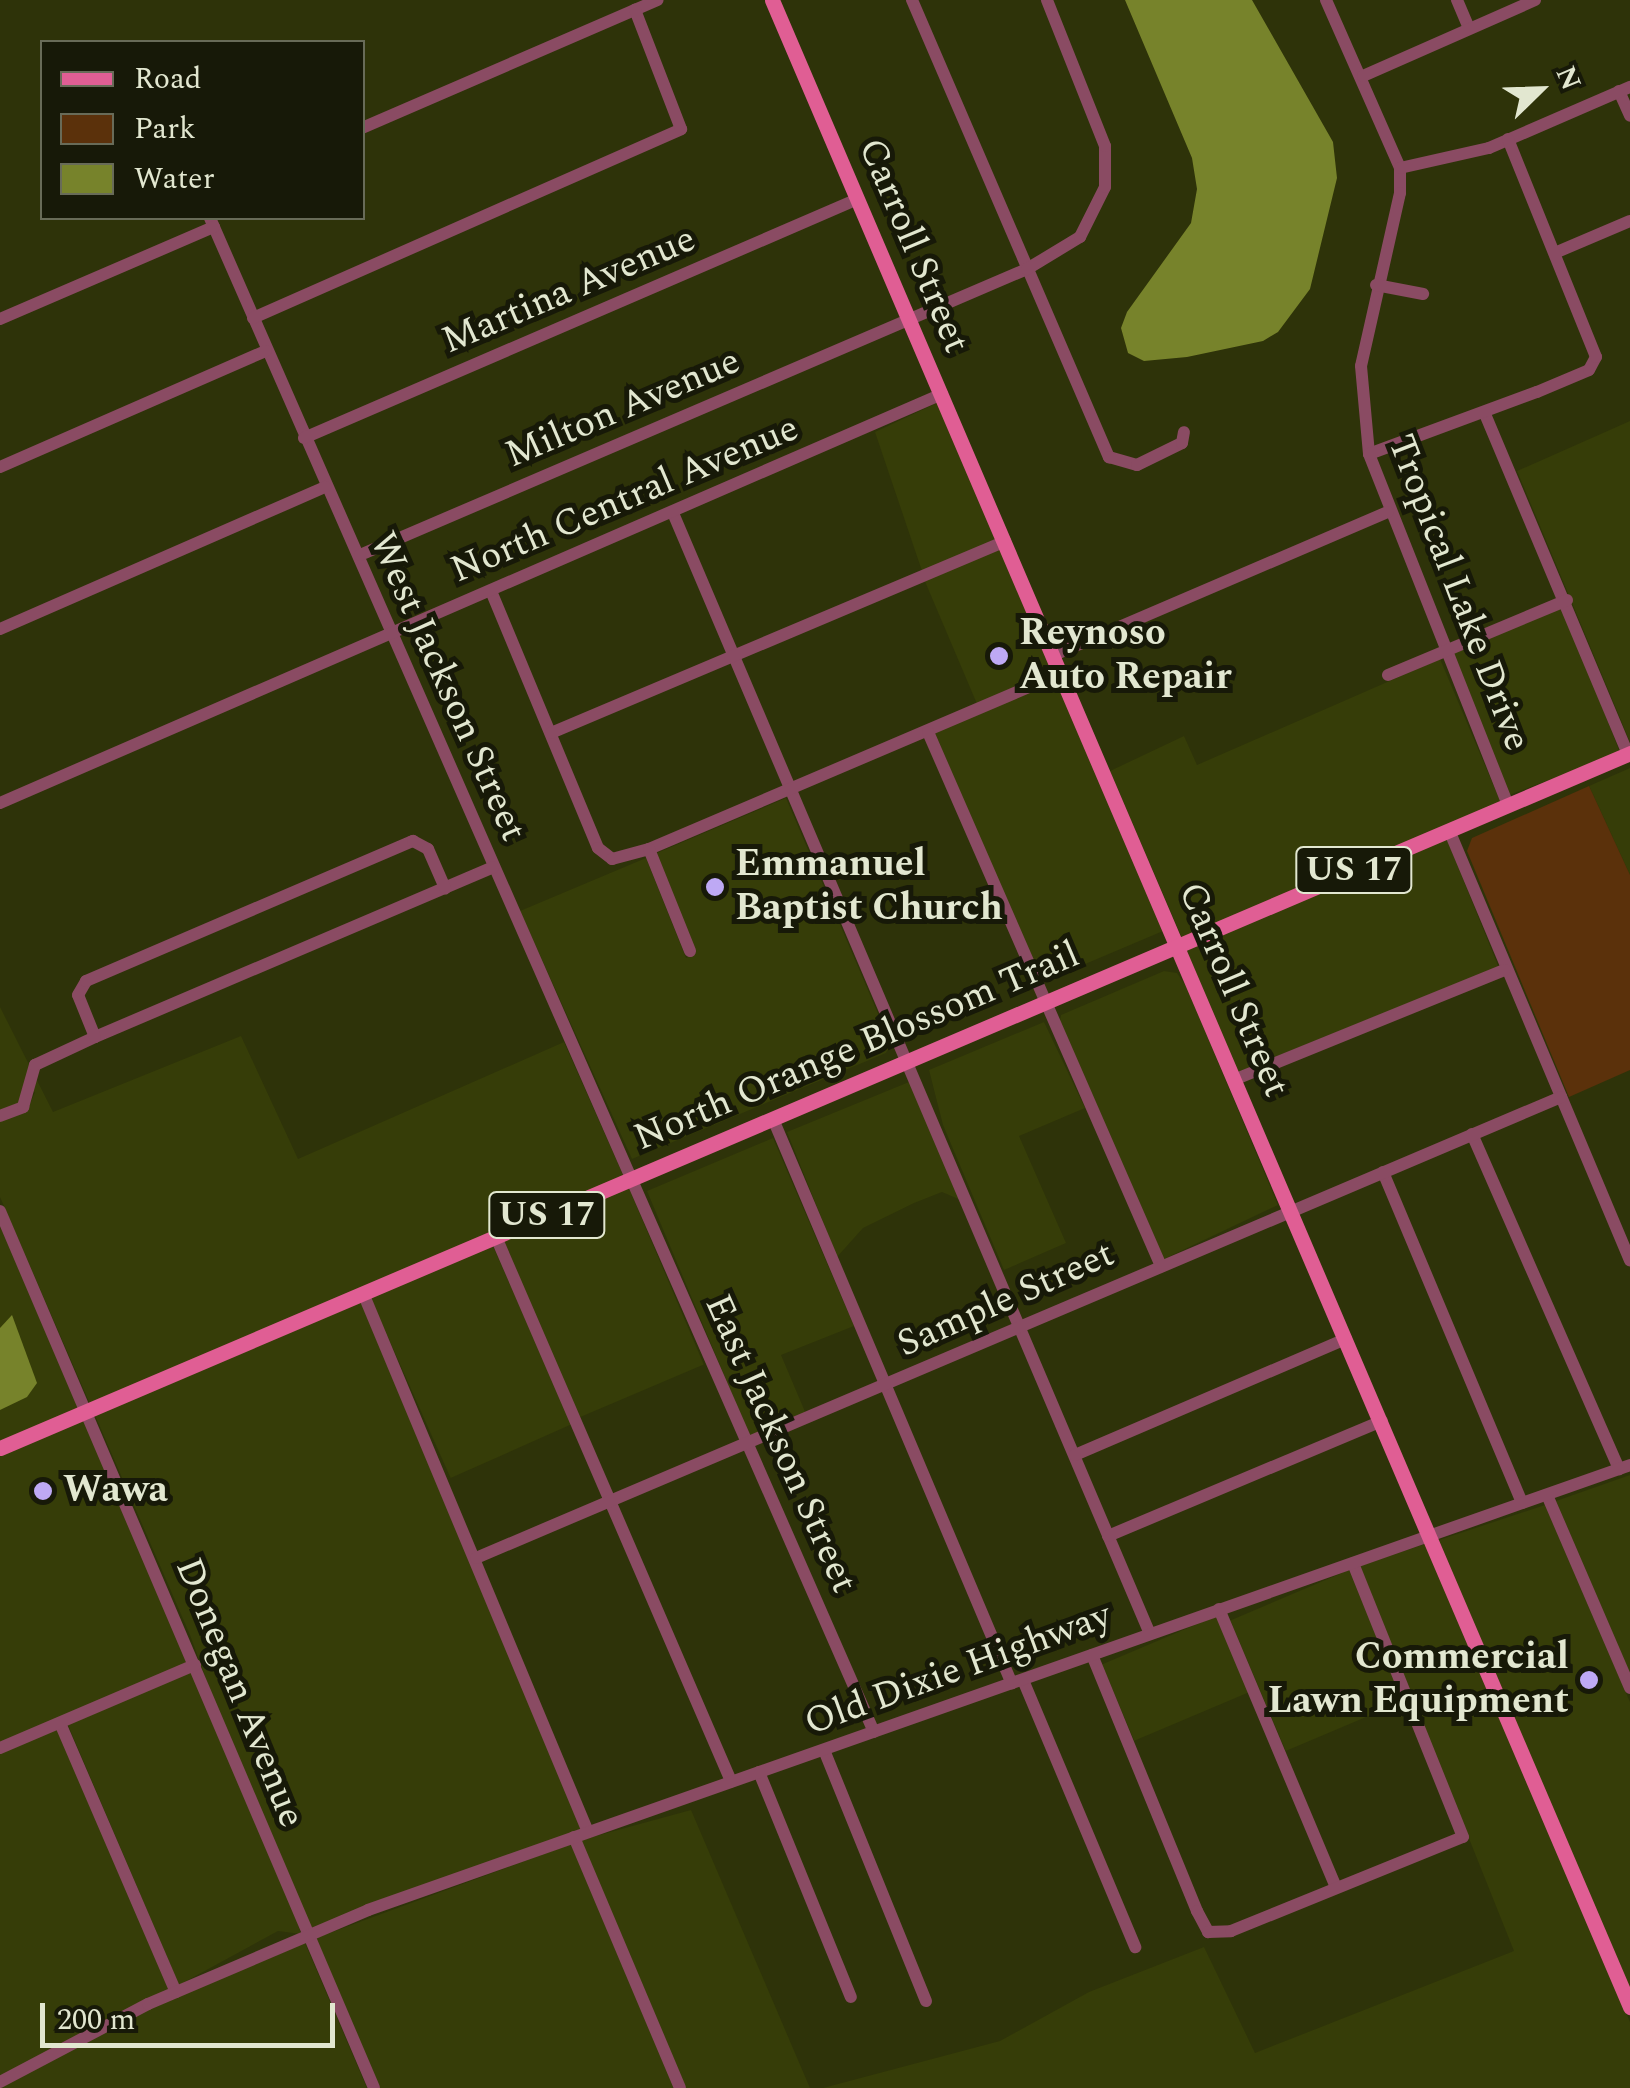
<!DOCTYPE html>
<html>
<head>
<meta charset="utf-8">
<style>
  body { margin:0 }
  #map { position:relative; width:1630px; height:2088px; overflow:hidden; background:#2e3309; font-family:Spectral,serif }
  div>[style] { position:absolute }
  .built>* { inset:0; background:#363d08; transform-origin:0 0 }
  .green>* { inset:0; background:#5b310b }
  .water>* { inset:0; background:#77832b }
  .minor>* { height:12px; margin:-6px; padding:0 6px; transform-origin:6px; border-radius:6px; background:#8a4b63 }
  .major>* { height:15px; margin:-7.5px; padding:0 7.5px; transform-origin:7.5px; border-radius:7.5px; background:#e05e94 }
  .dots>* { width:28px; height:28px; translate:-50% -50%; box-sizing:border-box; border:5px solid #171908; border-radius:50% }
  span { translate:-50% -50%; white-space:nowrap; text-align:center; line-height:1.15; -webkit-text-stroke:10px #171908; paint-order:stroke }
  .shield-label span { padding:2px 8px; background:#171908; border:2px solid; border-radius:8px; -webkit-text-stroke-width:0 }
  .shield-label { font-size:35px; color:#e2e7d0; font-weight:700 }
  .street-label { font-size:38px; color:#e2e7d0 }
  .poi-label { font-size:38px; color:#e2e7d0; font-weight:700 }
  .left { translate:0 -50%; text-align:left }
  .right { translate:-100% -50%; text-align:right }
  .legend { position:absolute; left:40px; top:40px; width:325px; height:180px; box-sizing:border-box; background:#171908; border:2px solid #686b58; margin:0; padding:12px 18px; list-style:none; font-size:30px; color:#e2e7d0 }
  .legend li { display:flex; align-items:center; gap:20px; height:50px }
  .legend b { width:50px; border:2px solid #686b58 }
  .north { position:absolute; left:1490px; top:40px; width:100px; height:100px; -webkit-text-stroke:8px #171908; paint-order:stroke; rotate:67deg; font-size:28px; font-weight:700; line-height:40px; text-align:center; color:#e2e7d0 }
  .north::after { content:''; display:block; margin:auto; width:35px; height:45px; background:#e2e7d0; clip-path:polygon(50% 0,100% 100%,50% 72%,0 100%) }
  .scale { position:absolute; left:40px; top:2003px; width:295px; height:45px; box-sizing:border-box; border:5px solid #e2e7d0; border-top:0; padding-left:12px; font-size:30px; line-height:35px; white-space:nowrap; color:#e2e7d0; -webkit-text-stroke:8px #171908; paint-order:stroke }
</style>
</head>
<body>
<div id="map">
  <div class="built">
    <i style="clip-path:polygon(939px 402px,997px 539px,922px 571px,875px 432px)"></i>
    <i style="clip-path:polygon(1630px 421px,1630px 742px,1517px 471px)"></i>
    <i style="left:1001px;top:548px;width:134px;height:83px;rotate:67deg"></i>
    <i style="left:1564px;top:607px;width:156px;height:124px;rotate:69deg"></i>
    <i style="clip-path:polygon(1440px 659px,1501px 803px,1182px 938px,1110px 771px,1184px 736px,1197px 765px)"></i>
    <i style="left:1058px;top:680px;width:272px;height:134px;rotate:67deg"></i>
    <i style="clip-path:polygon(1630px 768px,1630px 875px,1589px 786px)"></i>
    <i style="clip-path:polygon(786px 798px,891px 1044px,886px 1053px,632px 1159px,520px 911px,646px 858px,686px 958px,696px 954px,657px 853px)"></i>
    <i style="left:1446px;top:837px;width:140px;height:283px;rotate:68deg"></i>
    <i style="clip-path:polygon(1164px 971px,1177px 973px,1186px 986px,1278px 1205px,1164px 1259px,1060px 1021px,1061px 1015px)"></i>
    <i style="clip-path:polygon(0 1007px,53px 1112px,241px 1036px,298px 1159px,564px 1042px,624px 1177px,90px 1404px,0 1197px,0 1121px,28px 1109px,35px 1092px,25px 1089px,19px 1103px,0 1110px)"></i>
    <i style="clip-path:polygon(1044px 1022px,1085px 1108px,1019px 1136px,1066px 1243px,1004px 1270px,943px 1125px,929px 1070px)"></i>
    <i style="clip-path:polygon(909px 1082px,963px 1201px,942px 1192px,914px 1203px,863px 1228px,837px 1257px,787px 1132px)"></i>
    <i style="clip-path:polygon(773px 1138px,854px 1326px,781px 1355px,806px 1414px,750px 1437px,647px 1191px)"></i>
    <i style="left:628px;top:1186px;width:194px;height:136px;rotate:67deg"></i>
    <i style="clip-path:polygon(0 1226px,79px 1409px,0 1442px)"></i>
    <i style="left:492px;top:1244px;width:197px;height:133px;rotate:66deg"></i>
    <i style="clip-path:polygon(360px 1300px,581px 1829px,312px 1929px,296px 1918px,301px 1934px,278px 1931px,179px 1985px,68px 1725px,191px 1672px,280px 1881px,190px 1635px,94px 1413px)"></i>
    <i style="clip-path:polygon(84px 1417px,188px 1663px,0 1743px,0 1453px)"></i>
    <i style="clip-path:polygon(1630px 1475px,1630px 1674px,1556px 1501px)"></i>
    <i style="clip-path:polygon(1545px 1505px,1630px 1702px,1630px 1993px,1439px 1540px)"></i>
    <i style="clip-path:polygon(1428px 1543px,1630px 2022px,1630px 2088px,823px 2088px,1000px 2041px,1089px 1992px,1204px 1947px,1255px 2053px,1514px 1951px,1360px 1566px)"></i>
    <i style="left:1349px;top:1570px;width:142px;height:129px;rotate:67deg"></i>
    <i style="left:1216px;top:1616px;width:83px;height:124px;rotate:67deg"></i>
    <i style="clip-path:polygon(57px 1729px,169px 1990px,0 2076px,0 1754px)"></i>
    <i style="clip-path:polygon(691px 1810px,810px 2088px,686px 2088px,581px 1840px)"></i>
    <i style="clip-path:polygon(571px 1844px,674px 2088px,380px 2088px,316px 1938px)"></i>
    <i style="clip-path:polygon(305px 1943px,367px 2088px,0 2088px,150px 2009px)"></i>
  </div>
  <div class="green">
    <i style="clip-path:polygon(1589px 786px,1630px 875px,1630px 1070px,1569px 1097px,1467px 851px,1472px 838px)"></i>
  </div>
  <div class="water">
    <i style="clip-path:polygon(1125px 0,1252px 0,1333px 142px,1337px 178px,1310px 289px,1278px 332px,1263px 341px,1187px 357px,1144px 361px,1128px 353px,1121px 328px,1127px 312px,1191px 223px,1197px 189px,1192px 158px)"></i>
    <i style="clip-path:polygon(12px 1315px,37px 1383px,27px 1397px,0 1410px,0 1328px)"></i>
  </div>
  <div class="minor">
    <i style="left:912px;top:0;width:498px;rotate:66.7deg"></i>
    <i style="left:1109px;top:457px;width:29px;rotate:16deg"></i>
    <i style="left:1137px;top:465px;width:50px;rotate:-26.1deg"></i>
    <i style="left:1182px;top:443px;width:11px;rotate:-80deg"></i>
    <i style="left:1326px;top:0;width:184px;rotate:66.2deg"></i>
    <i style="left:1400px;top:168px;width:25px;rotate:90deg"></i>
    <i style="left:1400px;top:193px;width:177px;rotate:102.7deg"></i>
    <i style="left:1361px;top:366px;width:88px;rotate:84.8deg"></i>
    <i style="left:1369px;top:454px;width:378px;rotate:68.4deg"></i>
    <i style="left:1457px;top:0;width:30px;rotate:67deg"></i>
    <i style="left:1363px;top:76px;width:188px;rotate:-23.8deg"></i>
    <i style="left:1619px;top:91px;width:27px;rotate:66deg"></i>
    <i style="left:362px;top:128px;width:322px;rotate:-23.4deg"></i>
    <i style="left:1400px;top:168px;width:91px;rotate:-12.7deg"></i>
    <i style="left:1489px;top:148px;width:154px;rotate:-23.4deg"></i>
    <i style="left:210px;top:218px;width:1653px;rotate:66.32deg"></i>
    <i style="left:1557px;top:252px;width:79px;rotate:-23deg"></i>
    <i style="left:1376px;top:285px;width:48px;rotate:10.8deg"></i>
    <i style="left:253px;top:318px;width:468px;rotate:-23.8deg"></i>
    <i style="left:681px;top:129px;width:128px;rotate:-111.1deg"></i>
    <i style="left:0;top:319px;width:233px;rotate:-23.3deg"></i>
    <i style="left:1485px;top:414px;width:369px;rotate:67.2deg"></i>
    <i style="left:304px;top:438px;width:603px;rotate:-23.34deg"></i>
    <i style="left:1369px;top:454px;width:179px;rotate:-20.3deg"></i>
    <i style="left:1537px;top:392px;width:56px;rotate:-22.9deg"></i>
    <i style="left:1589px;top:370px;width:15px;rotate:-62deg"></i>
    <i style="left:1596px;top:357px;width:235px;rotate:-112deg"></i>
    <i style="left:0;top:467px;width:290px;rotate:-23.6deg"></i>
    <i style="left:673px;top:513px;width:1218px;rotate:66.95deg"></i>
    <i style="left:360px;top:555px;width:726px;rotate:-23.21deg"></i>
    <i style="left:1027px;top:269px;width:62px;rotate:-31.1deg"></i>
    <i style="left:1080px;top:237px;width:56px;rotate:-63.4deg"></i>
    <i style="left:1105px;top:187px;width:41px;rotate:-90deg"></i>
    <i style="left:1105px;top:146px;width:157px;rotate:-111.7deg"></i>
    <i style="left:491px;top:591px;width:278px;rotate:67.4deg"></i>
    <i style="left:598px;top:848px;width:18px;rotate:38deg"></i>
    <i style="left:612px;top:859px;width:38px;rotate:-15deg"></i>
    <i style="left:649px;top:849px;width:448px;rotate:-23.1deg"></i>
    <i style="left:0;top:629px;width:355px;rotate:-23.6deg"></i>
    <i style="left:1054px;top:655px;width:363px;rotate:-23.2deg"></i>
    <i style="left:1388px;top:675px;width:194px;rotate:-22.7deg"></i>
    <i style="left:928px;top:732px;width:583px;rotate:66.43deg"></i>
    <i style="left:551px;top:733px;width:493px;rotate:-22.9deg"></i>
    <i style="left:0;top:803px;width:1027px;rotate:-23.47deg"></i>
    <i style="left:1449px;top:830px;width:467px;rotate:67.2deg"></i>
    <i style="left:649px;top:849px;width:110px;rotate:68.1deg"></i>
    <i style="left:95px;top:1037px;width:433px;rotate:-23.1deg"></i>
    <i style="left:1236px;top:1079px;width:290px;rotate:-22.1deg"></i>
    <i style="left:0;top:1116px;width:25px;rotate:-21deg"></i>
    <i style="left:23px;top:1107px;width:44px;rotate:-74.1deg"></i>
    <i style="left:35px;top:1065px;width:66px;rotate:-25deg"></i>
    <i style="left:95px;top:1037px;width:45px;rotate:-112deg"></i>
    <i style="left:78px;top:995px;width:16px;rotate:-60deg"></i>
    <i style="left:86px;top:981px;width:356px;rotate:-23.2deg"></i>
    <i style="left:413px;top:841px;width:17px;rotate:28deg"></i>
    <i style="left:428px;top:849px;width:43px;rotate:66.4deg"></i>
    <i style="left:773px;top:1119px;width:613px;rotate:67.07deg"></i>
    <i style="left:1472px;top:1134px;width:366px;rotate:66.3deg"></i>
    <i style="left:1383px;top:1172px;width:359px;rotate:67.2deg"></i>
    <i style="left:0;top:1211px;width:953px;rotate:66.9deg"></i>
    <i style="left:496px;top:1237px;width:593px;rotate:66.64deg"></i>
    <i style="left:363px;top:1293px;width:584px;rotate:67.34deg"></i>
    <i style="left:1075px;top:1455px;width:295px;rotate:-23.2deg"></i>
    <i style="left:1547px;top:1495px;width:210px;rotate:66.7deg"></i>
    <i style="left:1108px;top:1536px;width:297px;rotate:-22.8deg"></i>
    <i style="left:476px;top:1558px;width:1179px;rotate:-23.02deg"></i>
    <i style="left:1219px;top:1609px;width:302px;rotate:67.2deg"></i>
    <i style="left:1092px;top:1655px;width:277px;rotate:67.7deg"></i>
    <i style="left:1197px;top:1911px;width:24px;rotate:62deg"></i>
    <i style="left:1208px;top:1932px;width:23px;rotate:-2deg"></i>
    <i style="left:1231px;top:1931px;width:250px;rotate:-22.1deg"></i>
    <i style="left:1463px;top:1837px;width:295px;rotate:-111.9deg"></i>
    <i style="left:1023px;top:1680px;width:290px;rotate:67.2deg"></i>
    <i style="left:60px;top:1723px;width:293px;rotate:66.7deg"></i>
    <i style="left:0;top:1748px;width:212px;rotate:-23.1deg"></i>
    <i style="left:824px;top:1750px;width:271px;rotate:67.9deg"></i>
    <i style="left:759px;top:1772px;width:243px;rotate:67.8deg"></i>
    <i style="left:574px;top:1837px;width:272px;rotate:67.1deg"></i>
    <i style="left:0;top:2082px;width:167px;rotate:-27.8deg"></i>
    <i style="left:148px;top:2004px;width:239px;rotate:-23.1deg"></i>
    <i style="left:368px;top:1910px;width:1338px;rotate:-19.42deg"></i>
  </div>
  <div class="major">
    <i style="left:772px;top:0;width:2183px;rotate:66.85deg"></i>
    <i style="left:0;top:1448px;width:1772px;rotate:-23.09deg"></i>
  </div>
  <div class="dots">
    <i style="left:999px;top:656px;background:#bea9f4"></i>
    <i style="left:715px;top:887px;background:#bea9f4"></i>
    <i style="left:43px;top:1491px;background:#bea9f4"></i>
    <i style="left:1589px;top:1680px;background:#bea9f4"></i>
  </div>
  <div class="shield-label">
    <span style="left:1354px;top:870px">US 17</span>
    <span style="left:547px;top:1215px">US 17</span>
  </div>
  <div class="street-label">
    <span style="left:913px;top:246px;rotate:67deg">Carroll Street</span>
    <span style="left:569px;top:291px;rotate:-23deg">Martina Avenue</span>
    <span style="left:623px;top:409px;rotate:-23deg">Milton Avenue</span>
    <span style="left:625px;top:500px;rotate:-23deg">North Central Avenue</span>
    <span style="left:1458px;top:593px;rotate:69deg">Tropical Lake Drive</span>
    <span style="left:447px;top:687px;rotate:66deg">West Jackson Street</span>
    <span style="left:1233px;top:990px;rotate:67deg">Carroll Street</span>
    <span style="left:857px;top:1047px;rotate:-23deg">North Orange Blossom Trail</span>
    <span style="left:1006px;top:1300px;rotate:-24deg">Sample Street</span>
    <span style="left:780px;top:1444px;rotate:66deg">East Jackson Street</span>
    <span style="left:958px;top:1670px;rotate:-20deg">Old Dixie Highway</span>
    <span style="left:239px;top:1693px;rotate:68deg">Donegan Avenue</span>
  </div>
  <div class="poi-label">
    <span class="left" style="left:1019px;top:656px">Reynoso<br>Auto Repair</span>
    <span class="left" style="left:735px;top:887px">Emmanuel<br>Baptist Church</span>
    <span class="left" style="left:63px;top:1491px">Wawa</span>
    <span class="right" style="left:1569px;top:1680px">Commercial<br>Lawn Equipment</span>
  </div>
  <ul class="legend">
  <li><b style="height:12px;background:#e05e94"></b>Road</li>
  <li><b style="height:28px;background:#5b310b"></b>Park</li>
  <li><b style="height:28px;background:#77832b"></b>Water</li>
  </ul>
  <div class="north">N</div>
  <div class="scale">200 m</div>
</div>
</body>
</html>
